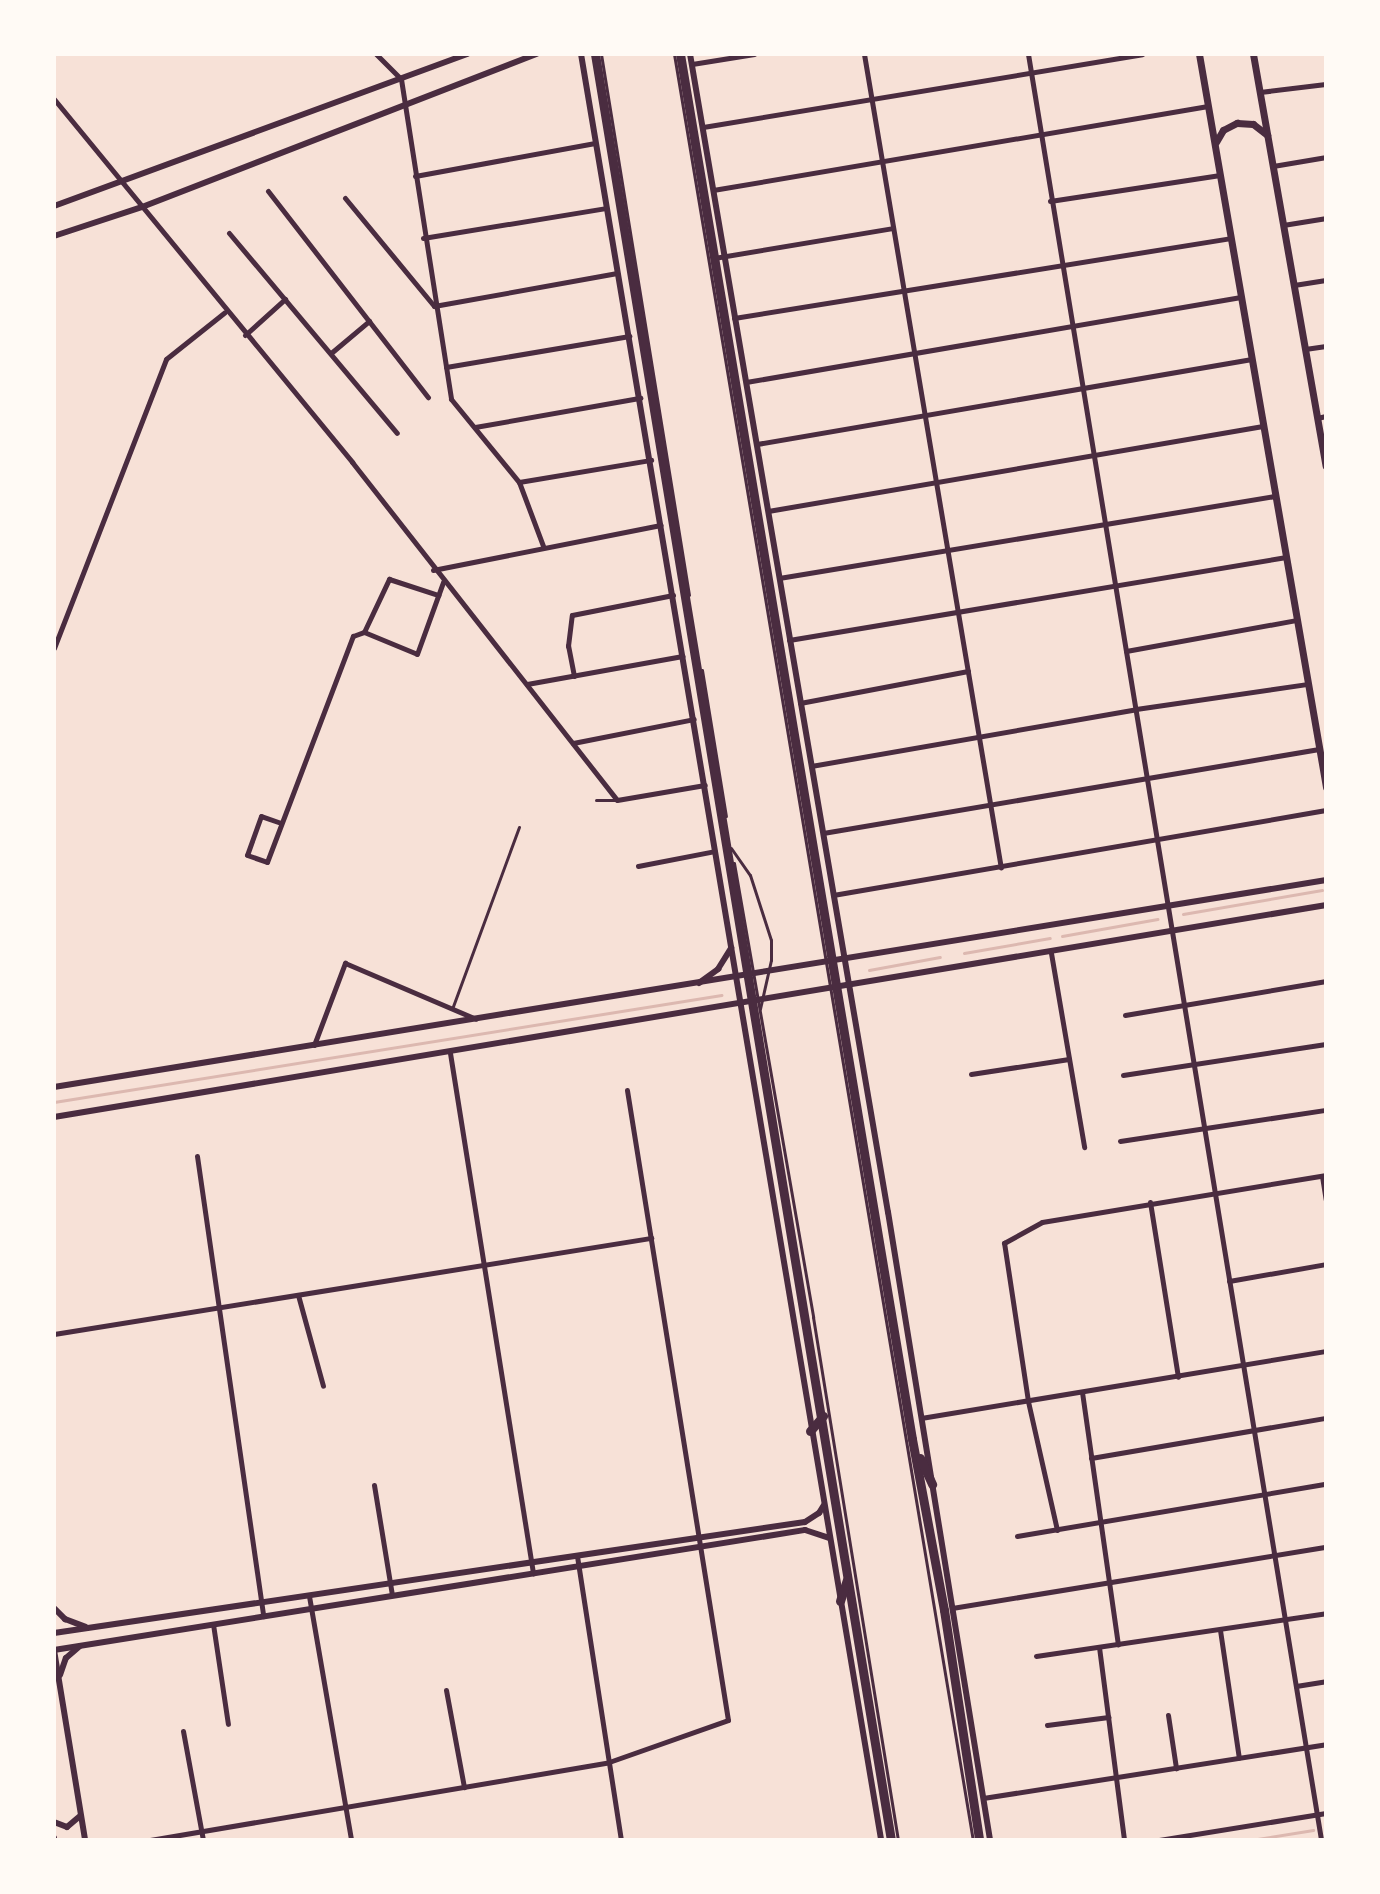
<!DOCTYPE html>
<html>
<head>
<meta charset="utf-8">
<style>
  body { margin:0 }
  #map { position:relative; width:1380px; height:1894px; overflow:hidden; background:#f7e1d7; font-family:Ubuntu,sans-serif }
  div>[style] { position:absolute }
  .stream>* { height:3px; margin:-1.5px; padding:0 1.5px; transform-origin:1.5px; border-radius:1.5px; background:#dcb8b0 }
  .service>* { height:3px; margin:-1.5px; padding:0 1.5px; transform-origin:1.5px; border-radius:1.5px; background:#4a2c40 }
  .minor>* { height:5px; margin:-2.5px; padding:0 2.5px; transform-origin:2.5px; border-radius:2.5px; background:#4a2c40 }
  .tertiary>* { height:6px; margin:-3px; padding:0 3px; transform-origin:3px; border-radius:3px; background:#4a2c40 }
  .secondary>* { height:7px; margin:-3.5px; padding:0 3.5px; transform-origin:3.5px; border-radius:3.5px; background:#4a2c40 }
  .trunk>* { height:9px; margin:-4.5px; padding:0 4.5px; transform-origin:4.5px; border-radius:4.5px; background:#4a2c40 }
  span { translate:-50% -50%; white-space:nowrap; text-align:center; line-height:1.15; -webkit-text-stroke:7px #fffaf5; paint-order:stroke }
  .frame { position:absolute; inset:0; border:56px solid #fffaf5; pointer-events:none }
</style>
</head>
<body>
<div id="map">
  <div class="stream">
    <i style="left:1183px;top:914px;width:141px;rotate:-9.8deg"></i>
    <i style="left:1062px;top:936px;width:97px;rotate:-10.1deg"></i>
    <i style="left:964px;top:953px;width:87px;rotate:-9.9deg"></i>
    <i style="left:869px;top:970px;width:72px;rotate:-10.4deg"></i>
    <i style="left:54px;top:1102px;width:676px;rotate:-9.11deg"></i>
    <i style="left:1251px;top:1840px;width:63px;rotate:-9.2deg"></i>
  </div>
  <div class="service">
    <i style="left:601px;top:54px;width:548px;rotate:80.76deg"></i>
    <i style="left:674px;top:54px;width:1811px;rotate:80.5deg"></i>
    <i style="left:702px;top:670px;width:148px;rotate:80.7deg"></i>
    <i style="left:596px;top:800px;width:20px"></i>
    <i style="left:731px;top:848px;width:33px;rotate:55deg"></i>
    <i style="left:750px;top:875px;width:68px;rotate:72.1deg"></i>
    <i style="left:771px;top:940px;width:20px;rotate:90deg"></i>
    <i style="left:771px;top:960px;width:50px;rotate:102.7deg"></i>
    <i style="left:734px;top:863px;width:461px;rotate:80.1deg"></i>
    <i style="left:813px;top:1317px;width:530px;rotate:80.77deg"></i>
    <i style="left:452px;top:1009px;width:194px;rotate:-69.8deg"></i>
  </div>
  <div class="minor">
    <i style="left:376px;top:54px;width:35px;rotate:45deg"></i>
    <i style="left:401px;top:79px;width:324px;rotate:81.1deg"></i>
    <i style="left:451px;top:399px;width:107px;rotate:50.7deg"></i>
    <i style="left:519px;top:482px;width:68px;rotate:69.4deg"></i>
    <i style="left:864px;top:54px;width:825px;rotate:80.45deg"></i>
    <i style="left:1028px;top:54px;width:1810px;rotate:80.68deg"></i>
    <i style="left:692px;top:64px;width:63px;rotate:-9.2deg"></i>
    <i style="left:1260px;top:92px;width:66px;rotate:-6.9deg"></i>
    <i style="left:54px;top:99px;width:470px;rotate:50.6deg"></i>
    <i style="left:352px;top:462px;width:429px;rotate:51.9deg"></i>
    <i style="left:617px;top:800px;width:89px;rotate:-9.7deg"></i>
    <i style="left:703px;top:127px;width:445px;rotate:-9.4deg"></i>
    <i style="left:1273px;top:166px;width:54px;rotate:-9.6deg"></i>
    <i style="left:415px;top:176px;width:183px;rotate:-10.4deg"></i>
    <i style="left:713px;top:190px;width:502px;rotate:-9.63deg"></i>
    <i style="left:268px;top:191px;width:261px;rotate:52.2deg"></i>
    <i style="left:345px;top:198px;width:140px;rotate:50.5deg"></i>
    <i style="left:434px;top:306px;width:186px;rotate:-10.2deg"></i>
    <i style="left:1050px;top:201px;width:172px;rotate:-8.7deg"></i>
    <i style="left:1283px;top:225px;width:44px;rotate:-9.2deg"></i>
    <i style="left:229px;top:233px;width:261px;rotate:50deg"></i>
    <i style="left:423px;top:238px;width:185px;rotate:-9.3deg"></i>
    <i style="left:714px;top:258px;width:181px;rotate:-9.5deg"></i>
    <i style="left:1294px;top:285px;width:32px;rotate:-9deg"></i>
    <i style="left:734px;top:318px;width:503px;rotate:-9.14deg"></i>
    <i style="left:245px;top:335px;width:54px;rotate:-42deg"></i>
    <i style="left:1305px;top:349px;width:21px;rotate:-8deg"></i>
    <i style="left:331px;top:353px;width:50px;rotate:-40.1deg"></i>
    <i style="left:446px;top:367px;width:186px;rotate:-9.6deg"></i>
    <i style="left:746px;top:382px;width:502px;rotate:-9.74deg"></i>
    <i style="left:1317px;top:418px;width:9px;rotate:-13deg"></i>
    <i style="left:475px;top:427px;width:168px;rotate:-10deg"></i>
    <i style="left:757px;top:444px;width:502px;rotate:-9.74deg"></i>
    <i style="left:519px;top:482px;width:134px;rotate:-9.5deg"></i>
    <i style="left:768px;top:511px;width:502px;rotate:-9.74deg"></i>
    <i style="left:433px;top:570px;width:232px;rotate:-11.2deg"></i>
    <i style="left:779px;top:578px;width:503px;rotate:-9.39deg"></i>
    <i style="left:364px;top:632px;width:59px;rotate:-64.7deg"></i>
    <i style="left:389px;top:579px;width:52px;rotate:18.1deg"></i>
    <i style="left:789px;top:640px;width:504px;rotate:-9.48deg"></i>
    <i style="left:54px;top:648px;width:310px;rotate:-68.8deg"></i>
    <i style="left:166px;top:359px;width:75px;rotate:-38.5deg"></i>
    <i style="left:1126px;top:651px;width:174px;rotate:-10.3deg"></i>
    <i style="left:574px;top:676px;width:31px;rotate:-101deg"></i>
    <i style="left:568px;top:646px;width:31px;rotate:-83deg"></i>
    <i style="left:572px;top:615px;width:103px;rotate:-11.2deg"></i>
    <i style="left:527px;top:684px;width:158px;rotate:-10.2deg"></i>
    <i style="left:800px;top:703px;width:171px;rotate:-10.8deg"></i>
    <i style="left:573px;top:743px;width:123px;rotate:-11.2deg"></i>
    <i style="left:811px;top:766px;width:330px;rotate:-9.9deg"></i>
    <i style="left:1136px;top:709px;width:174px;rotate:-8.3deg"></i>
    <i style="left:281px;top:823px;width:21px;rotate:-161deg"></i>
    <i style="left:261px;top:816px;width:41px;rotate:109.7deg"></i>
    <i style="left:247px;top:855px;width:21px;rotate:19deg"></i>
    <i style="left:267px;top:862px;width:242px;rotate:-69.2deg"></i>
    <i style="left:353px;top:636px;width:12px;rotate:-20deg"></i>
    <i style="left:364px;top:632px;width:57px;rotate:22.5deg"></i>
    <i style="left:417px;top:654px;width:77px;rotate:-70.1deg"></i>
    <i style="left:823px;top:833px;width:503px;rotate:-9.61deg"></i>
    <i style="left:638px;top:866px;width:78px;rotate:-11deg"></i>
    <i style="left:833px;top:895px;width:500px;rotate:-9.78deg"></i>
    <i style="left:1051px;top:953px;width:197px;rotate:80.3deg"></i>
    <i style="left:1125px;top:1015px;width:204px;rotate:-9.6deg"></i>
    <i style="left:314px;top:1045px;width:88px;rotate:-69.3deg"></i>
    <i style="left:345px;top:963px;width:142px;rotate:23.1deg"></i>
    <i style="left:450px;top:1053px;width:527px;rotate:80.93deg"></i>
    <i style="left:971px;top:1074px;width:99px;rotate:-8.7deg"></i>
    <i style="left:1123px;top:1075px;width:205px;rotate:-8.7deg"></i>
    <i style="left:1120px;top:1141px;width:208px;rotate:-8.6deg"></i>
    <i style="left:197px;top:1156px;width:465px;rotate:81.8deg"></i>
    <i style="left:1322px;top:1176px;width:24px;rotate:81deg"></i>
    <i style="left:1150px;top:1202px;width:177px;rotate:80.9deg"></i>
    <i style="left:1229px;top:1281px;width:98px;rotate:-9.9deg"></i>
    <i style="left:298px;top:1295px;width:94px;rotate:74.6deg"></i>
    <i style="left:54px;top:1334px;width:605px;rotate:-9.14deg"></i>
    <i style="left:1082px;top:1392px;width:255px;rotate:81.9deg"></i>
    <i style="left:921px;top:1418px;width:411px;rotate:-9.4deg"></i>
    <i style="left:1091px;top:1458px;width:238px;rotate:-9.7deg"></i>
    <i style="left:374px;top:1485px;width:111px;rotate:80.7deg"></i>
    <i style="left:1057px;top:1530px;width:132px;rotate:-102.7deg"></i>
    <i style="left:1028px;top:1401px;width:160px;rotate:-98.6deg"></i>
    <i style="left:1004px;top:1243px;width:43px;rotate:-28.9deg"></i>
    <i style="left:1042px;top:1222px;width:288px;rotate:-9.4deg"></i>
    <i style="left:1017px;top:1536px;width:313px;rotate:-9.6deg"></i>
    <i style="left:577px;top:1556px;width:287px;rotate:81.2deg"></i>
    <i style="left:309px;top:1596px;width:248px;rotate:80.2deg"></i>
    <i style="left:952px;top:1608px;width:379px;rotate:-9.3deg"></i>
    <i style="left:213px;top:1624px;width:101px;rotate:81.5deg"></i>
    <i style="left:1220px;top:1630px;width:129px;rotate:81.6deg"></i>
    <i style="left:1099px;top:1647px;width:195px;rotate:82.6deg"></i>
    <i style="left:1036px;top:1656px;width:293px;rotate:-8.4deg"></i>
    <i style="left:1296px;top:1686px;width:30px;rotate:-9deg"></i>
    <i style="left:446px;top:1690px;width:99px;rotate:79.5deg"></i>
    <i style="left:1168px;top:1715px;width:54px;rotate:81.4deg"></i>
    <i style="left:1047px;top:1725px;width:62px;rotate:-7.5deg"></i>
    <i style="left:183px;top:1731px;width:111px;rotate:79.6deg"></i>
    <i style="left:983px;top:1798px;width:347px;rotate:-8.9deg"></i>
    <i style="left:150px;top:1840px;width:466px;rotate:-9.6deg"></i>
    <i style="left:609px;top:1762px;width:126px;rotate:-19.4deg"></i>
    <i style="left:728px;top:1720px;width:638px;rotate:-99.11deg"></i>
    <i style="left:1159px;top:1840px;width:169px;rotate:-9.2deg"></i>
  </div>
  <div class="tertiary">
    <i style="left:581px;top:54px;width:1811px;rotate:80.46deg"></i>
    <i style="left:690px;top:54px;width:1175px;rotate:80.3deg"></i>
    <i style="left:888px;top:1212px;width:636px;rotate:80.77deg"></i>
    <i style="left:54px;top:206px;width:441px;rotate:-20.2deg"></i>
    <i style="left:54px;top:236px;width:93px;rotate:-18.2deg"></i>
    <i style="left:142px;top:207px;width:423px;rotate:-21.2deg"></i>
    <i style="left:699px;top:983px;width:24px;rotate:-36deg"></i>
    <i style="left:718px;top:969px;width:25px;rotate:-58deg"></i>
    <i style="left:54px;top:1087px;width:1289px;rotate:-9.24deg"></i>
    <i style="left:54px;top:1117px;width:1290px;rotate:-9.46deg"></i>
    <i style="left:54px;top:1608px;width:16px;rotate:45deg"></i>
    <i style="left:65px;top:1619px;width:22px;rotate:21deg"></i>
    <i style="left:54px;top:1633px;width:759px;rotate:-8.41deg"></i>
    <i style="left:805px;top:1522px;width:17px;rotate:-33deg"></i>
    <i style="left:819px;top:1513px;width:9px;rotate:-58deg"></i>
    <i style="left:54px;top:1650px;width:761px;rotate:-9.08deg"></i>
    <i style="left:805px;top:1530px;width:26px;rotate:18deg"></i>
    <i style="left:54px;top:1650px;width:193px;rotate:80.7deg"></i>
    <i style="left:60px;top:1675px;width:18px;rotate:-71deg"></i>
    <i style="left:66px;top:1658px;width:18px;rotate:-41deg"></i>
    <i style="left:54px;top:1822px;width:14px;rotate:21deg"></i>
    <i style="left:67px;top:1827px;width:17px;rotate:-40deg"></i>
    <i style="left:54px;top:1838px;width:2px;rotate:90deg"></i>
  </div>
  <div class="secondary">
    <i style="left:1199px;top:54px;width:744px;rotate:80.17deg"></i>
    <i style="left:1253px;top:54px;width:418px;rotate:80deg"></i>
    <i style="left:1216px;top:142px;width:14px;rotate:-60deg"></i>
    <i style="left:1223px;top:130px;width:16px;rotate:-27deg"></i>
    <i style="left:1237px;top:123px;width:16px;rotate:4deg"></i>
    <i style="left:1253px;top:124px;width:18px;rotate:38deg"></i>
  </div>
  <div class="trunk">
    <i style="left:595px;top:54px;width:1810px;rotate:80.59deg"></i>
    <i style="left:680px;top:54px;width:1404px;rotate:80.49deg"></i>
    <i style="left:912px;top:1439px;width:174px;rotate:79.4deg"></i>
    <i style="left:944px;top:1610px;width:233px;rotate:81.3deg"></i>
    <i style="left:810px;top:1431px;width:20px;rotate:-49deg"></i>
    <i style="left:920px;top:1458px;width:29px;rotate:65deg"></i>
    <i style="left:840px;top:1601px;width:22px;rotate:-72deg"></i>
  </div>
  <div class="frame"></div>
</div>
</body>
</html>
